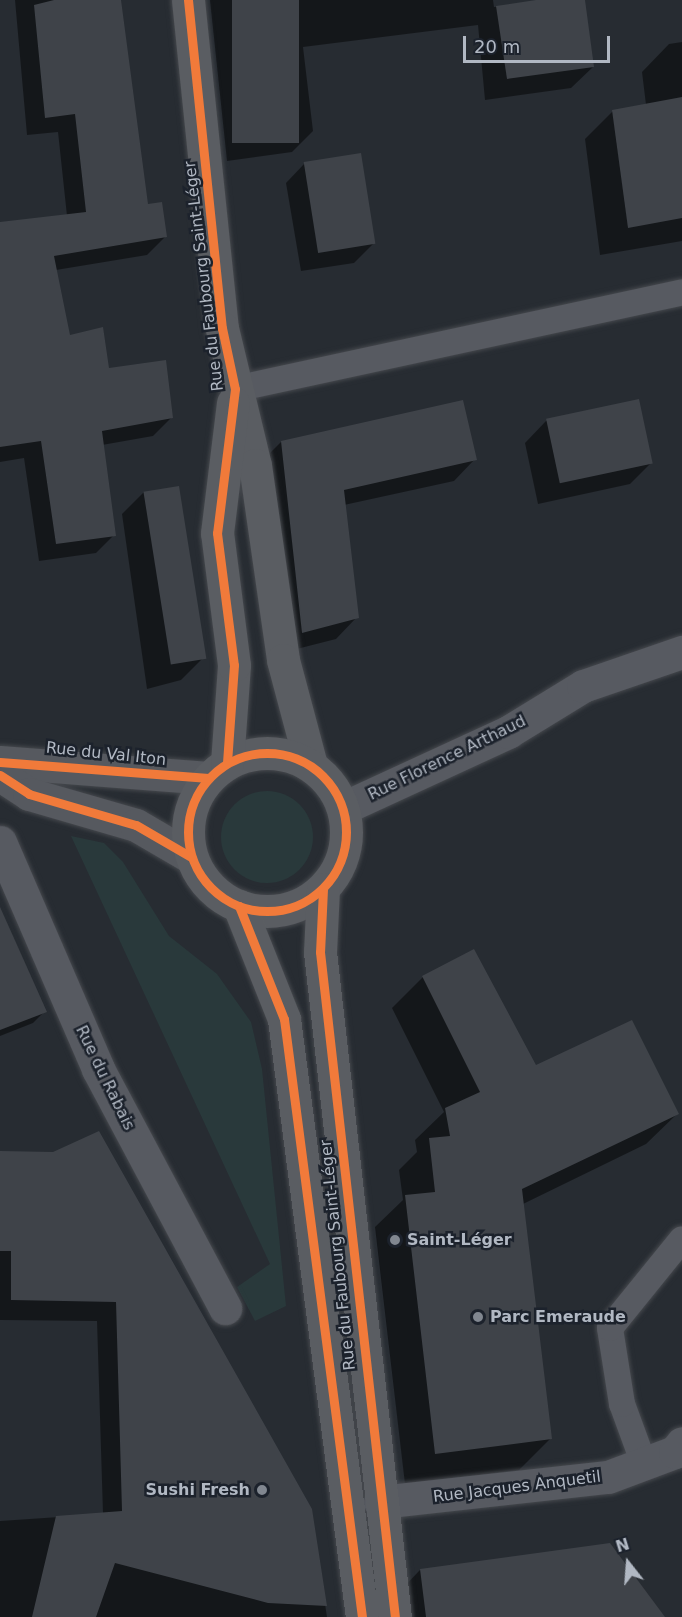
<!DOCTYPE html>
<html>
<head>
<meta charset="utf-8">
<style>
  body { margin:0 }
  #map { position:relative; width:682px; height:1617px; overflow:hidden; background:#272c32; font-family:"DejaVu Sans",sans-serif }
  div>[style] { position:absolute }
  .green>* { inset:0; background:#29393b }
  .round { border-radius:50% }
  .shadow>* { inset:0; background:#0007 }
  .building>* { inset:0; background:#3f4349; transform-origin:0 0 }
  .roads { filter:drop-shadow(0 0 2px #45484d) drop-shadow(0 0 2px #45484d) }
  .lane>* { height:26px; margin:-13px; padding:0 13px; transform-origin:13px; border-radius:13px; background:#575a61 }
  .street>* { height:33px; margin:-16.5px; padding:0 16.5px; transform-origin:16.5px; border-radius:16.5px; background:#575a61 }
  .secondary>* { height:33px; margin:-16.5px; padding:0 16.5px; transform-origin:16.5px; border-radius:16.5px; background:#56595f }
  .primary>* { height:33px; margin:-16.5px; padding:0 16.5px; transform-origin:16.5px; border-radius:16.5px; background:#5a5d62 }
  .primary>.ring { margin:-16.5px; padding:0; box-sizing:content-box; background:none; border:33px solid #5a5d62; border-radius:50% }
  .cycleway>* { height:9px; margin:-4.5px; padding:0 4.5px; transform-origin:4.5px; border-radius:4.5px; background:#f17a3a }
  .cycleway>.ring { margin:-4.5px; padding:0; box-sizing:content-box; background:none; border:9px solid #f17a3a; border-radius:50% }
  .dots>* { width:16px; height:16px; translate:-50% -50%; box-sizing:border-box; border:3px solid #1c222c; border-radius:50% }
  span { translate:-50% -50%; white-space:nowrap; text-align:center; line-height:1.15; -webkit-text-stroke:5px #1c222c; paint-order:stroke }
  .street-label { font-size:16px; color:#b1b8c3 }
  .poi-label { font-size:16px; color:#b1b8c3; font-weight:700 }
  .left { translate:0 -50%; text-align:left }
  .right { translate:-100% -50%; text-align:right }
  .north { position:absolute; left:598px; top:1533px; width:60px; height:60px; -webkit-text-stroke:4px #1c222c; paint-order:stroke; rotate:343deg; font-size:16px; font-weight:700; line-height:24px; text-align:center; color:#b1b8c3 }
  .north::after { content:''; display:block; margin:auto; width:21px; height:27px; background:#b1b8c3; clip-path:polygon(50% 0,100% 100%,50% 72%,0 100%) }
  .scale { position:absolute; left:463px; top:36px; width:147px; height:27px; box-sizing:border-box; border:3px solid #b1b8c3; border-top:0; padding-left:8px; font-size:18px; line-height:21px; white-space:nowrap; color:#b1b8c3; -webkit-text-stroke:4px #1c222c; paint-order:stroke }
</style>
</head>
<body>
<div id="map">
  <div class="green">
    <i class="round" style="left:221px;top:791px;width:92px;height:92px"></i>
    <i style="clip-path:polygon(71px 836px,104px 843px,123px 862px,169px 936px,217px 974px,251px 1022px,262px 1069px,286px 1306px,255px 1321px,237px 1287px,270px 1264px)"></i>
  </div>
  <div class="shadow">
    <i style="clip-path:polygon(15px 0,118px 0,146px 206px,165px 237px,147px 255px,56px 270px,69px 337px,171px 418px,153px 436px,102px 445px,114px 535px,96px 553px,39px 561px,24px 458px,0 462px,0 224px,67px 216px,58px 132px,27px 135px)"></i>
    <i style="clip-path:polygon(210px 0,493px 0,494px 7px,584px 0,593px 67px,571px 88px,485px 100px,478px 25px,303px 47px,313px 131px,292px 152px,227px 161px)"></i>
    <i style="clip-path:polygon(682px 42px,682px 241px,600px 255px,585px 139px,613px 111px,646px 105px,642px 72px,669px 44px)"></i>
    <i style="clip-path:polygon(305px 163px,374px 243px,354px 263px,301px 271px,286px 183px)"></i>
    <i style="clip-path:polygon(638px 401px,652px 462px,630px 484px,538px 504px,525px 443px,546px 421px)"></i>
    <i style="clip-path:polygon(281px 442px,475px 459px,454px 481px,344px 505px,357px 617px,336px 639px,281px 653px,260px 463px)"></i>
    <i style="clip-path:polygon(144px 492px,203px 658px,181px 680px,147px 689px,122px 514px)"></i>
    <i style="clip-path:polygon(0 957px,45px 1011px,33px 1023px,0 1036px)"></i>
    <i style="clip-path:polygon(423px 977px,535px 1067px,677px 1114px,646px 1144px,523px 1204px,550px 1439px,519px 1470px,405px 1484px,375px 1227px,403px 1200px,399px 1170px,417px 1152px,415px 1140px,444px 1112px,392px 1008px)"></i>
    <i style="clip-path:polygon(0 1152px,311px 1510px,327px 1617px,0 1617px,0 1521px,103px 1514px,97px 1321px,0 1320px)"></i>
    <i style="clip-path:polygon(420px 1570px,663px 1617px,400px 1617px,396px 1595px)"></i>
  </div>
  <div class="building">
    <i style="clip-path:polygon(54px 0,121px 0,148px 204px,162px 202px,167px 237px,54px 256px,70px 335px,103px 327px,109px 368px,166px 360px,173px 418px,102px 431px,116px 536px,56px 544px,41px 441px,0 447px,0 222px,86px 212px,75px 114px,45px 118px,34px 5px)"></i>
    <i style="left:232px;top:0;width:67px;height:143px"></i>
    <i style="clip-path:polygon(536px 0,585px 0,594px 67px,507px 79px,496px 6px)"></i>
    <i style="clip-path:polygon(682px 97px,682px 218px,628px 228px,612px 110px)"></i>
    <i style="left:361px;top:153px;width:92px;height:58px;rotate:81deg"></i>
    <i style="left:639px;top:399px;width:66px;height:95px;rotate:78deg"></i>
    <i style="clip-path:polygon(463px 400px,477px 460px,344px 490px,359px 618px,302px 633px,281px 441px)"></i>
    <i style="left:179px;top:486px;width:175px;height:36px;rotate:81deg"></i>
    <i style="clip-path:polygon(0 907px,47px 1012px,0 1030px)"></i>
    <i style="clip-path:polygon(474px 949px,536px 1065px,632px 1020px,679px 1114px,522px 1189px,552px 1439px,435px 1454px,405px 1195px,435px 1192px,429px 1138px,450px 1136px,445px 1108px,480px 1092px,422px 976px)"></i>
    <i style="clip-path:polygon(99px 1131px,312px 1509px,327px 1606px,268px 1603px,115px 1563px,96px 1617px,32px 1617px,56px 1516px,122px 1511px,116px 1302px,11px 1300px,11px 1251px,0 1251px,0 1151px,53px 1152px)"></i>
    <i style="clip-path:polygon(610px 1543px,665px 1617px,426px 1617px,420px 1569px)"></i>
  </div>
  <div class="roads">
    <div class="lane">
      <i style="left:235px;top:389px;width:457px;rotate:-12.2deg"></i>
      <i style="left:644px;top:1464px;width:64px;rotate:-110.1deg"></i>
      <i style="left:622px;top:1404px;width:77px;rotate:-99deg"></i>
      <i style="left:610px;top:1328px;width:114px;rotate:-51deg"></i>
    </div>
    <div class="street">
      <i style="left:343px;top:808px;width:182px;rotate:-24.7deg"></i>
      <i style="left:508px;top:732px;width:88px;rotate:-31.5deg"></i>
      <i style="left:583px;top:686px;width:105px;rotate:-19deg"></i>
      <i style="left:0;top:842px;width:247px;rotate:66.6deg"></i>
      <i style="left:98px;top:1069px;width:271px;rotate:62deg"></i>
      <i style="left:380px;top:1502px;width:229px;rotate:-6.3deg"></i>
      <i style="left:608px;top:1477px;width:72px;rotate:-20.5deg"></i>
      <i style="left:675px;top:1452px;width:11px;rotate:-52deg"></i>
    </div>
    <div class="secondary">
      <i style="left:0;top:762px;width:209px;rotate:4.4deg"></i>
      <i style="left:0;top:775px;width:35px;rotate:33deg"></i>
      <i style="left:29px;top:794px;width:111px;rotate:16.2deg"></i>
      <i style="left:136px;top:825px;width:64px;rotate:30.2deg"></i>
    </div>
    <div class="primary">
      <i style="left:188px;top:0;width:330px;rotate:84.1deg"></i>
      <i style="left:222px;top:328px;width:141px;rotate:76.5deg"></i>
      <i style="left:255px;top:465px;width:197px;rotate:81.8deg"></i>
      <i style="left:283px;top:660px;width:109px;rotate:75.1deg"></i>
      <i class="ring" style="left:188px;top:753px;width:125px;height:125px"></i>
      <i style="left:227px;top:763px;width:98px;rotate:-85.9deg"></i>
      <i style="left:234px;top:665px;width:133px;rotate:-97.3deg"></i>
      <i style="left:217px;top:533px;width:131px;rotate:-83deg"></i>
      <i style="left:323px;top:889px;width:63px;rotate:92.7deg"></i>
      <i style="left:320px;top:952px;width:669px;rotate:83.57deg"></i>
      <i style="left:239px;top:906px;width:122px;rotate:68.3deg"></i>
      <i style="left:284px;top:1019px;width:603px;rotate:82.57deg"></i>
    </div>
  </div>
  <div class="cycleway">
    <i style="left:188px;top:0;width:330px;rotate:84.1deg"></i>
    <i style="left:222px;top:328px;width:62px;rotate:78deg"></i>
    <i style="left:235px;top:389px;width:145px;rotate:97.1deg"></i>
    <i style="left:217px;top:533px;width:133px;rotate:82.7deg"></i>
    <i style="left:234px;top:665px;width:98px;rotate:94.1deg"></i>
    <i class="ring" style="left:188px;top:753px;width:149px;height:149px"></i>
    <i style="left:0;top:762px;width:209px;rotate:4.4deg"></i>
    <i style="left:0;top:775px;width:35px;rotate:33deg"></i>
    <i style="left:29px;top:794px;width:111px;rotate:16.2deg"></i>
    <i style="left:136px;top:825px;width:64px;rotate:30.2deg"></i>
    <i style="left:323px;top:889px;width:63px;rotate:92.7deg"></i>
    <i style="left:320px;top:952px;width:669px;rotate:83.57deg"></i>
    <i style="left:239px;top:906px;width:122px;rotate:68.3deg"></i>
    <i style="left:284px;top:1019px;width:603px;rotate:82.57deg"></i>
  </div>
  <div class="dots">
    <i style="left:395px;top:1240px;background:#818790"></i>
    <i style="left:478px;top:1317px;background:#818790"></i>
    <i style="left:262px;top:1490px;background:#818790"></i>
  </div>
  <div class="street-label">
    <span style="left:204px;top:276px;rotate:-97deg">Rue du Faubourg Saint-Léger</span>
    <span style="left:106px;top:754px;rotate:6deg">Rue du Val Iton</span>
    <span style="left:447px;top:758px;rotate:-26deg">Rue Florence Arthaud</span>
    <span style="left:105px;top:1078px;rotate:64deg">Rue du Rabais</span>
    <span style="left:338px;top:1255px;rotate:-96deg">Rue du Faubourg Saint-Léger</span>
    <span style="left:517px;top:1487px;rotate:-7deg">Rue Jacques Anquetil</span>
  </div>
  <div class="poi-label">
    <span class="left" style="left:407px;top:1240px">Saint-Léger</span>
    <span class="left" style="left:490px;top:1317px">Parc Emeraude</span>
    <span class="right" style="left:250px;top:1490px">Sushi Fresh</span>
  </div>
  <div class="north">N</div>
  <div class="scale">20 m</div>
</div>
</body>
</html>
